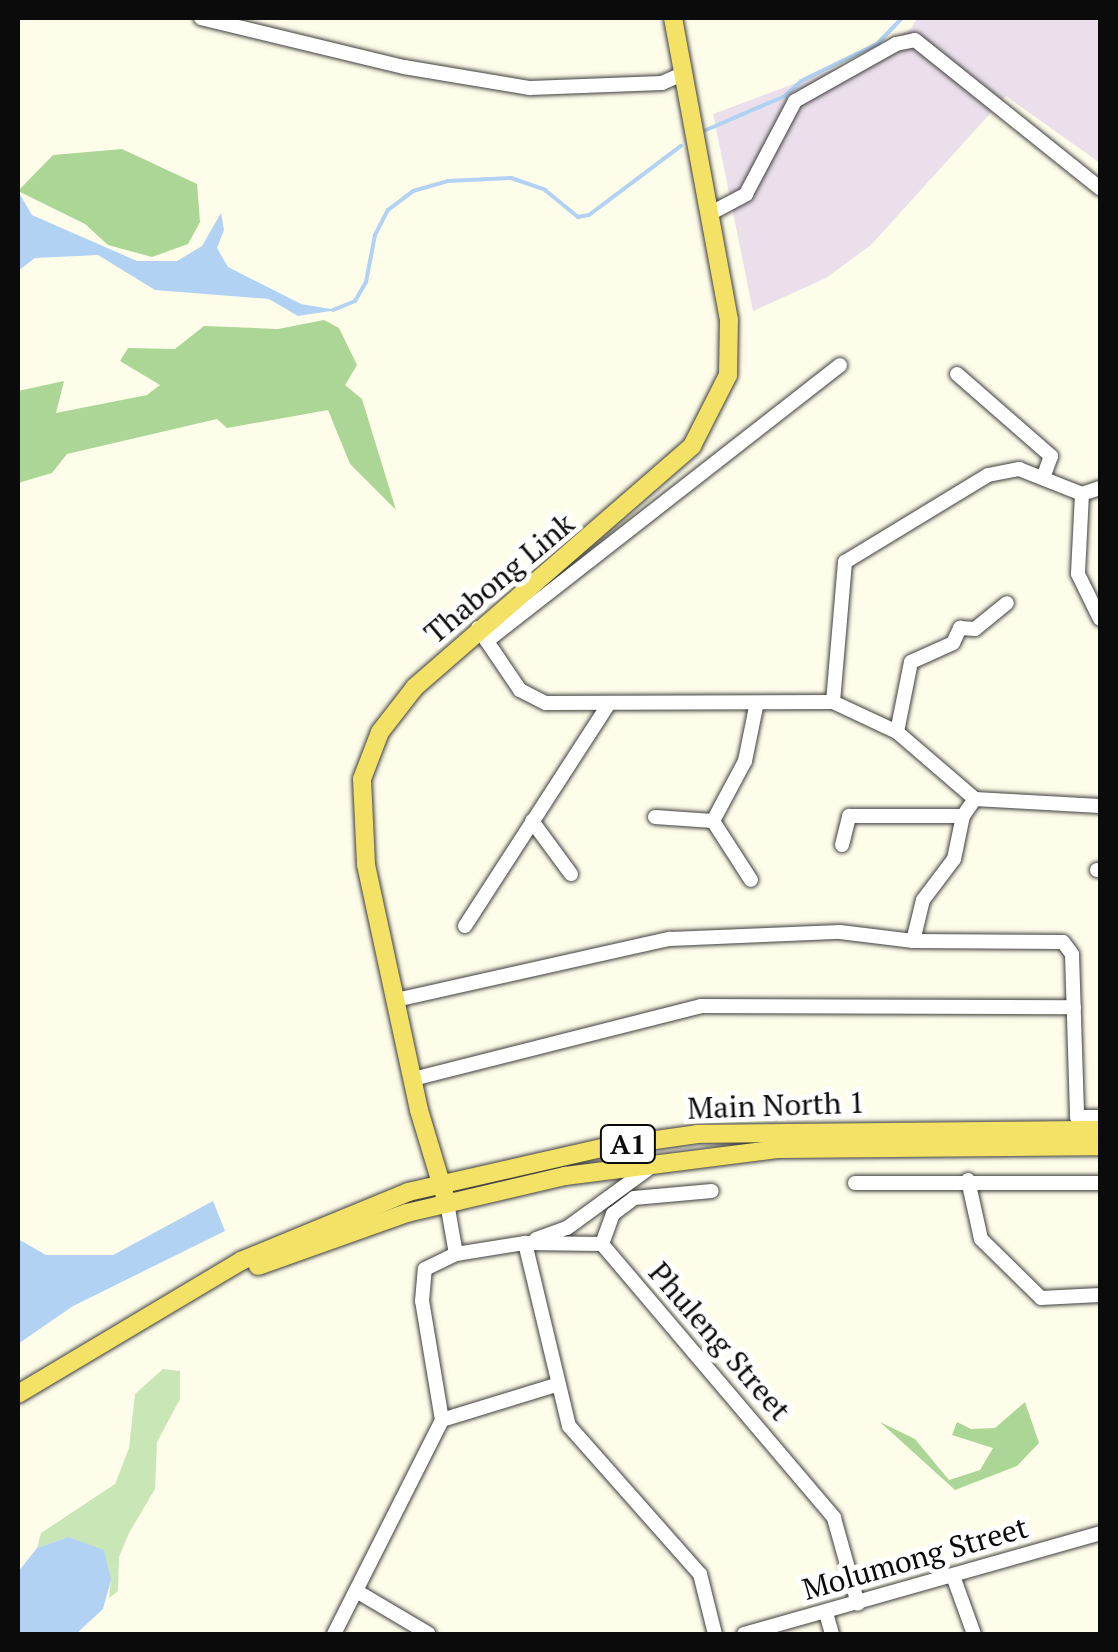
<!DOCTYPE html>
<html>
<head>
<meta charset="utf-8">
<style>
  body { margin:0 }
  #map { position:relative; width:1118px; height:1652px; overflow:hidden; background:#fefdea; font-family:"PT Serif",serif }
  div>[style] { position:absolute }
  .industrial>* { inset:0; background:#eadfea }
  .green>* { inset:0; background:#c9e6b6 }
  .forest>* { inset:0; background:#abd696 }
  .water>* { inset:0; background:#b1d2f3 }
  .stream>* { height:4px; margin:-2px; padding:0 2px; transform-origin:2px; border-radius:2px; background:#b1d2f3 }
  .roads { filter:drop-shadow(0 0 2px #3e3e3e) drop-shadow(0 0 2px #3e3e3e) }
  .minor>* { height:14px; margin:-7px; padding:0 7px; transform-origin:7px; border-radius:7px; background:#fff }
  .major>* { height:18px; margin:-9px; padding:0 9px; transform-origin:9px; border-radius:9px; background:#f3e265 }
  span { translate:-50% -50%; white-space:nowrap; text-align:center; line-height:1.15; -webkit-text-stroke:10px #fff; paint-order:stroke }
  .shield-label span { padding:2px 8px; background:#fff; border:2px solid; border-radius:8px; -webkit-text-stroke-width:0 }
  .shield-label { font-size:28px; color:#0b0b0b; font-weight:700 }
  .street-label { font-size:30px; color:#0b0b0b }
  .frame { position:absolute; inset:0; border:20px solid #0b0b0b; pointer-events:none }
</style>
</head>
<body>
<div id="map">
  <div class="industrial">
    <i style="clip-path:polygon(917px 18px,1100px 18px,1100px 163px,1006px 96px,871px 245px,826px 278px,753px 311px,713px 114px,852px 62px,911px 29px)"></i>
  </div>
  <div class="green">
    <i style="clip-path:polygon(163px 1369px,180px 1371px,180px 1399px,157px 1442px,155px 1489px,129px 1533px,119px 1557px,118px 1591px,109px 1598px,111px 1580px,68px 1537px,37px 1548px,41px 1533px,115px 1484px,129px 1448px,135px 1394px)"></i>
  </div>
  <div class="forest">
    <i style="clip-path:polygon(122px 149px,197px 184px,200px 222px,188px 244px,152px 257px,108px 245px,85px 224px,18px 191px,53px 155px)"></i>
    <i style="clip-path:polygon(324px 320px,339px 328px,357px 365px,345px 385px,362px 399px,396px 510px,350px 464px,328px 410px,227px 428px,217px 419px,67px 454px,52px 473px,18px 483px,18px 391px,64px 381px,56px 413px,147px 395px,160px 385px,120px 361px,128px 348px,175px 349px,204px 326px,278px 329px)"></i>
    <i style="clip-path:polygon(1025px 1402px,1039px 1443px,1017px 1466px,955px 1490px,880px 1422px,915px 1439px,949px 1480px,980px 1470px,993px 1448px,952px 1435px,957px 1422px,971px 1429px,995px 1428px)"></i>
  </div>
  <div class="water">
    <i style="clip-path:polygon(18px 191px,32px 215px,137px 261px,177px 261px,202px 246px,221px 213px,224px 230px,217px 248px,228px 267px,301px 304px,337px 310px,298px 316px,269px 299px,155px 290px,98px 255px,35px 258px,18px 271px)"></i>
    <i style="clip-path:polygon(213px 1201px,225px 1231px,73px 1306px,18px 1344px,18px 1239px,46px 1255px,113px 1255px)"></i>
    <i style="clip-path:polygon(68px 1537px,104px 1550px,111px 1580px,103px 1609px,76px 1634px,18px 1634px,18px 1572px,37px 1548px)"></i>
  </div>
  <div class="stream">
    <i style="left:706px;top:130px;width:86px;rotate:-23.3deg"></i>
    <i style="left:785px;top:96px;width:22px;rotate:-43deg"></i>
    <i style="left:801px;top:81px;width:85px;rotate:-26deg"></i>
    <i style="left:877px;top:44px;width:36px;rotate:-46deg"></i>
    <i style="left:333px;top:310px;width:24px;rotate:-22deg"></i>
    <i style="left:355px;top:301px;width:22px;rotate:-60deg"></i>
    <i style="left:366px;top:282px;width:48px;rotate:-79.2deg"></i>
    <i style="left:375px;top:235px;width:28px;rotate:-63deg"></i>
    <i style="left:388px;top:210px;width:31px;rotate:-37deg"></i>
    <i style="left:413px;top:191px;width:36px;rotate:-16deg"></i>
    <i style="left:448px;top:181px;width:63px;rotate:-2.7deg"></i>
    <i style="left:511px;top:178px;width:36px;rotate:19deg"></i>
    <i style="left:545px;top:190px;width:43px;rotate:39.3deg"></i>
    <i style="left:578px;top:217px;width:11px;rotate:-10deg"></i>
    <i style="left:589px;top:215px;width:115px;rotate:-36.9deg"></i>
  </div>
  <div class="roads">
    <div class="minor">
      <i style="left:201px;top:18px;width:209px;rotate:13.6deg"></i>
      <i style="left:404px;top:67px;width:128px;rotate:9.5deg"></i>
      <i style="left:530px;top:88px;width:132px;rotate:-2.2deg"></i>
      <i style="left:662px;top:83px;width:22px;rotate:-24deg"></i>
      <i style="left:711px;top:213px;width:40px;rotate:-28deg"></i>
      <i style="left:746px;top:194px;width:105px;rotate:-62.2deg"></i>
      <i style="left:795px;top:101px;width:116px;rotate:-29.4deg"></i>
      <i style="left:896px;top:44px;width:19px;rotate:-12deg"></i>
      <i style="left:915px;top:40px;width:237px;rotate:38.7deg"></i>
      <i style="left:957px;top:374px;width:125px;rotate:41.1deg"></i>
      <i style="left:1051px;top:456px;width:20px;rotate:110deg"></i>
      <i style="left:1100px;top:488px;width:19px;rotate:162deg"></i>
      <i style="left:1082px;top:494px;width:80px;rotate:92.9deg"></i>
      <i style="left:1078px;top:574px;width:50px;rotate:63.9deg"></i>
      <i style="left:478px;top:628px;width:75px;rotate:55.9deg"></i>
      <i style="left:520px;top:690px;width:29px;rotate:27deg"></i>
      <i style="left:546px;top:703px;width:287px;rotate:-0.2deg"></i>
      <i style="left:833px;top:702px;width:71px;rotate:25.1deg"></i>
      <i style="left:897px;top:732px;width:103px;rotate:40.7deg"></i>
      <i style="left:975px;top:799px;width:125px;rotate:3.2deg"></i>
      <i style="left:487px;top:641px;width:448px;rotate:-38deg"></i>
      <i style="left:833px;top:702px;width:141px;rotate:-85.1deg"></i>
      <i style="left:845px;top:562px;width:167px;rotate:-31.3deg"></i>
      <i style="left:988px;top:475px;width:32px;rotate:-11deg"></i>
      <i style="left:1019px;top:469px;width:68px;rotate:21.6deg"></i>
      <i style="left:897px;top:732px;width:71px;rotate:-78.7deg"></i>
      <i style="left:911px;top:662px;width:46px;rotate:-24.3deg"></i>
      <i style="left:953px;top:643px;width:17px;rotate:-65deg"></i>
      <i style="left:960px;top:628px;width:15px;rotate:4deg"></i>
      <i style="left:975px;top:629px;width:41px;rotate:-39.1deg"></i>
      <i style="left:655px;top:817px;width:58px;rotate:3.9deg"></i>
      <i style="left:713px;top:821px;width:70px;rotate:57.2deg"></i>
      <i style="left:532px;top:821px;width:66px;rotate:53.7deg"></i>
      <i style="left:713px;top:821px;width:68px;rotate:-61.9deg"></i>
      <i style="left:745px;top:761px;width:55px;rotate:-78.5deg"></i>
      <i style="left:842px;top:845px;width:30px;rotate:-76deg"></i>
      <i style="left:849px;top:816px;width:114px"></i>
      <i style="left:1097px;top:870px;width:3px"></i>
      <i style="left:465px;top:926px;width:263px;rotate:-57.1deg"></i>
      <i style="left:913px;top:941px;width:42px;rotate:-76.3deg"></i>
      <i style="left:923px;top:900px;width:51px;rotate:-52.9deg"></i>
      <i style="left:954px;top:859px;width:44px;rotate:-78.2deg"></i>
      <i style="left:963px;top:816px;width:21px;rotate:-55deg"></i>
      <i style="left:396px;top:1000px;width:281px;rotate:-12.6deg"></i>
      <i style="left:670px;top:939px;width:170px;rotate:-2.4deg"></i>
      <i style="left:840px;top:932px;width:74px;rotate:7deg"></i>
      <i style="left:913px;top:941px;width:150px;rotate:0.4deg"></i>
      <i style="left:1063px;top:942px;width:15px;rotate:53deg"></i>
      <i style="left:1072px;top:954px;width:163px;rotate:88.2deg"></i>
      <i style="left:1077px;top:1117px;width:23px"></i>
      <i style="left:413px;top:1079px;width:297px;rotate:-14.2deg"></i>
      <i style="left:701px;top:1006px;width:373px;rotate:0.2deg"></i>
      <i style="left:968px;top:1180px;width:60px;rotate:77.6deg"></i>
      <i style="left:981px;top:1239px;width:84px;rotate:44.5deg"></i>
      <i style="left:1041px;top:1298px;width:59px;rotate:-2.9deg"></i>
      <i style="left:855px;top:1183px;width:245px"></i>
      <i style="left:536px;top:1239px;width:33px;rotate:-20deg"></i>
      <i style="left:567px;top:1228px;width:105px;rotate:-36.1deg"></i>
      <i style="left:525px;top:1243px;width:188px;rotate:76.5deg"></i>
      <i style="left:569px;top:1426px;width:198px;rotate:48.5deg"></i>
      <i style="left:700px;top:1574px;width:62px;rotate:76deg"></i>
      <i style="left:602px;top:1244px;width:32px;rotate:-70deg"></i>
      <i style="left:613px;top:1214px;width:26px;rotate:-37deg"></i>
      <i style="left:634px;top:1198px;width:78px;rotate:-5.1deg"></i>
      <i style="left:456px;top:1254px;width:70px;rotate:-9.1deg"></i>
      <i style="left:525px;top:1243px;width:77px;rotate:0.7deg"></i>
      <i style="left:602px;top:1244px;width:359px;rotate:49.7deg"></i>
      <i style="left:834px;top:1518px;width:89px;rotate:74.4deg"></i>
      <i style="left:442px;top:1420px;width:119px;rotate:-17.1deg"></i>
      <i style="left:953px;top:1576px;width:62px;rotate:70.1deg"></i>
      <i style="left:358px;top:1592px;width:82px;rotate:30.6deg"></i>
      <i style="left:826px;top:1613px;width:22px;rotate:74deg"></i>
      <i style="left:334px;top:1634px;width:240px;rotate:-63.2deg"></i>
      <i style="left:442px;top:1420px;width:121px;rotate:-99.5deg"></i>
      <i style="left:422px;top:1301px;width:32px;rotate:-85deg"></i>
      <i style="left:425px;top:1269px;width:34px;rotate:-26deg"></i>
      <i style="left:456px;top:1254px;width:52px;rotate:-100deg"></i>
      <i style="left:744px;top:1634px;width:370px;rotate:-15.8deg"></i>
    </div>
    <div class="major">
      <i style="left:447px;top:1203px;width:97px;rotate:-106.8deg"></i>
      <i style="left:419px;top:1110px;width:252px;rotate:-102.2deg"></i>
      <i style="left:366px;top:864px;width:85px;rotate:-92.7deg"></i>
      <i style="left:362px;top:779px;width:50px;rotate:-69deg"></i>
      <i style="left:380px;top:732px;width:57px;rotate:-52.1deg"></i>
      <i style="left:415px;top:687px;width:367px;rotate:-41deg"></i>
      <i style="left:692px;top:446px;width:80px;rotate:-63.1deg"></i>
      <i style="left:728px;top:375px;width:55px;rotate:-89deg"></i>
      <i style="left:729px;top:320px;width:307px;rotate:-100.5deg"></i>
      <i style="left:258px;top:1266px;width:158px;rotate:-19.6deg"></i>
      <i style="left:407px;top:1213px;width:162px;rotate:-13.2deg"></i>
      <i style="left:565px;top:1176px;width:216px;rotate:-7.2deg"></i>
      <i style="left:779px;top:1149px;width:321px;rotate:-0.5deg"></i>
      <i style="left:18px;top:1394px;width:260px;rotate:-30.8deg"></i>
      <i style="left:241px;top:1261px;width:181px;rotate:-22.4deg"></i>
      <i style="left:408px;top:1192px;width:203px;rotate:-12.8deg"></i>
      <i style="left:606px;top:1147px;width:92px;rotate:-8.1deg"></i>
      <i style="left:697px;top:1134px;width:403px;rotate:-0.6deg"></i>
    </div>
  </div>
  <div class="shield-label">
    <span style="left:628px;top:1144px">A1</span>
  </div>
  <div class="street-label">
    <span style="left:499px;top:578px;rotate:-40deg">Thabong Link</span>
    <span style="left:776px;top:1105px;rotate:-2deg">Main North 1</span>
    <span style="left:720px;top:1341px;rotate:49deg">Phuleng Street</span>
    <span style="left:915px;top:1558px;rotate:-16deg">Molumong Street</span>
  </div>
  <div class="frame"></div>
</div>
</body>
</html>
